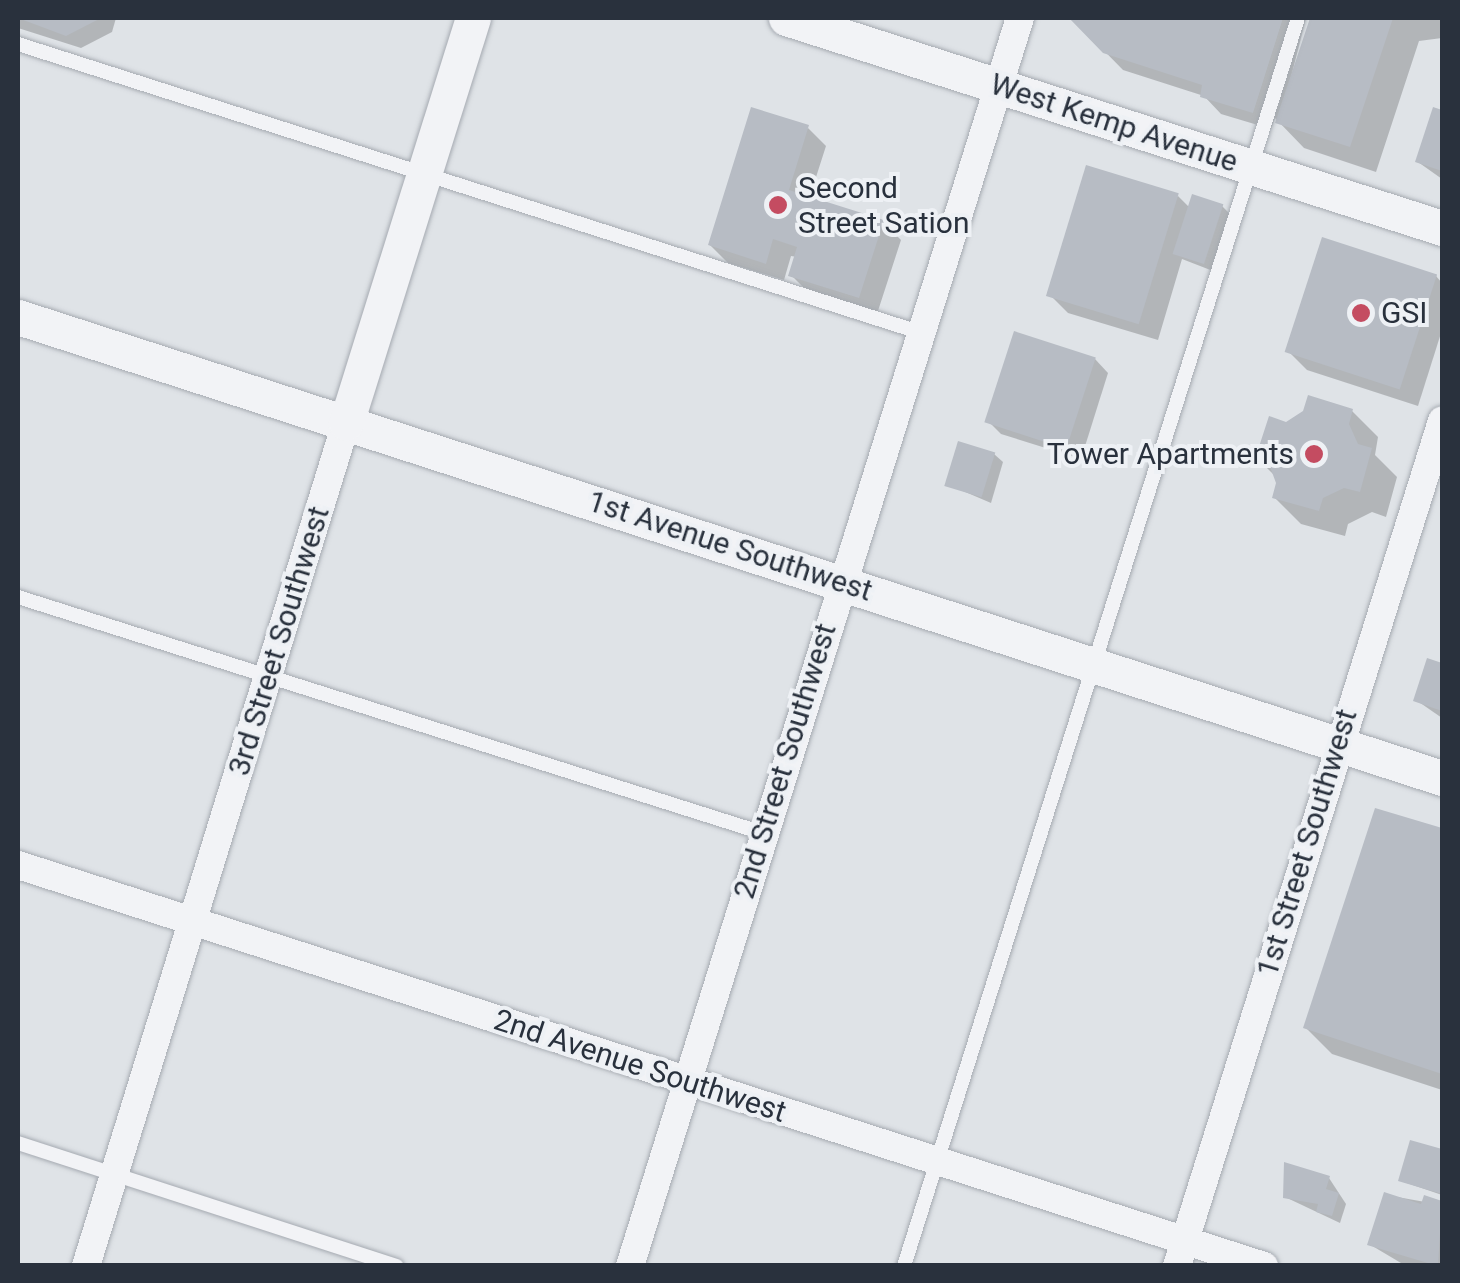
<!DOCTYPE html>
<html>
<head>
<meta charset="utf-8">
<style>
  body { margin:0 }
  #map { position:relative; width:1460px; height:1283px; overflow:hidden; background:#dfe3e7; font-family:Roboto,sans-serif }
  div>[style] { position:absolute }
  .shadow>* { inset:0; background:#0003 }
  .building>* { inset:0; background:#b7bcc4; transform-origin:0 0 }
  .roads { filter:drop-shadow(0 0 2px #a5aab1) drop-shadow(0 0 2px #a5aab1) }
  .service>* { height:14px; margin:-7px; padding:0 7px; transform-origin:7px; border-radius:7px; background:#f2f3f6 }
  .minor>* { height:28px; margin:-14px; padding:0 14px; transform-origin:14px; border-radius:14px; background:#f2f3f6 }
  .tertiary>* { height:35px; margin:-17.5px; padding:0 17.5px; transform-origin:17.5px; border-radius:17.5px; background:#f2f3f6 }
  .dots>* { width:28px; height:28px; translate:-50% -50%; box-sizing:border-box; border:5px solid #eef1f5; border-radius:50% }
  span { translate:-50% -50%; white-space:nowrap; text-align:center; line-height:1.15; -webkit-text-stroke:8px #eef1f5; paint-order:stroke }
  .street-label { font-size:30px; color:#29313d }
  .poi-label { font-size:30px; color:#29313d }
  .left { translate:0 -50%; text-align:left }
  .right { translate:-100% -50%; text-align:right }
  .frame { position:absolute; inset:0; border:20px solid #29313d; pointer-events:none }
</style>
</head>
<body>
<div id="map">
  <div class="shadow">
    <i style="clip-path:polygon(18px 18px,116px 18px,112px 32px,81px 48px,18px 28px)"></i>
    <i style="clip-path:polygon(1072px 18px,1306px 18px,1285px 101px,1312px 18px,1442px 18px,1442px 38px,1419px 41px,1376px 172px,1304px 148px,1275px 118px,1271px 129px,1221px 114px,1204px 96px,1123px 70px)"></i>
    <i style="clip-path:polygon(1434px 110px,1442px 113px,1442px 179px,1418px 162px)"></i>
    <i style="clip-path:polygon(808px 128px,826px 146px,809px 199px,883px 222px,901px 240px,877px 314px,809px 293px,791px 275px,797px 257px,791px 256px,784px 280px,728px 263px,710px 245px)"></i>
    <i style="clip-path:polygon(1178px 196px,1190px 208px,1222px 206px,1231px 215px,1213px 271px,1182px 259px,1158px 340px,1068px 313px,1050px 295px)"></i>
    <i style="clip-path:polygon(1436px 276px,1442px 283px,1442px 330px,1418px 406px,1307px 370px,1289px 352px)"></i>
    <i style="clip-path:polygon(1095px 359px,1108px 373px,1081px 459px,1001px 434px,988px 421px)"></i>
    <i style="clip-path:polygon(1352px 411px,1378px 437px,1375px 455px,1397px 477px,1386px 517px,1372px 512px,1348px 524px,1345px 536px,1301px 524px,1275px 498px,1278px 479px,1258px 459px,1286px 425px)"></i>
    <i style="clip-path:polygon(994px 454px,1003px 462px,991px 503px,949px 485px)"></i>
    <i style="clip-path:polygon(1429px 661px,1442px 665px,1442px 718px,1416px 700px)"></i>
    <i style="clip-path:polygon(1377px 811px,1442px 831px,1442px 1090px,1332px 1054px,1306px 1028px)"></i>
    <i style="clip-path:polygon(1412px 1143px,1442px 1152px,1442px 1195px,1401px 1181px)"></i>
    <i style="clip-path:polygon(1329px 1178px,1346px 1204px,1340px 1223px,1285px 1197px)"></i>
    <i style="clip-path:polygon(1386px 1195px,1442px 1205px,1442px 1266px,1406px 1266px,1369px 1244px)"></i>
  </div>
  <div class="building">
    <i style="clip-path:polygon(18px 18px,101px 18px,66px 36px)"></i>
    <i style="clip-path:polygon(1069px 18px,1283px 18px,1253px 113px,1200px 97px,1202px 85px,1103px 53px)"></i>
    <i style="clip-path:polygon(1310px 18px,1393px 18px,1350px 147px,1275px 123px)"></i>
    <i style="clip-path:polygon(751px 107px,809px 125px,789px 190px,884px 220px,859px 298px,788px 276px,797px 247px,773px 239px,766px 264px,708px 245px)"></i>
    <i style="clip-path:polygon(1433px 107px,1442px 110px,1442px 171px,1415px 162px)"></i>
    <i style="left:1086px;top:165px;width:97px;height:137px;rotate:17deg"></i>
    <i style="left:1192px;top:194px;width:33px;height:63px;rotate:18deg"></i>
    <i style="left:1322px;top:237px;width:121px;height:121px;rotate:18deg"></i>
    <i style="left:1014px;top:331px;width:86px;height:96px;rotate:18deg"></i>
    <i style="clip-path:polygon(1308px 395px,1353px 409px,1349px 424px,1358px 444px,1372px 448px,1360px 492px,1344px 488px,1323px 498px,1319px 511px,1272px 498px,1276px 483px,1269px 464px,1255px 459px,1269px 416px,1286px 422px,1303px 411px)"></i>
    <i style="left:958px;top:441px;width:39px;height:47px;rotate:17deg"></i>
    <i style="clip-path:polygon(1427px 658px,1442px 663px,1442px 711px,1413px 701px)"></i>
    <i style="clip-path:polygon(1375px 808px,1442px 828px,1442px 1074px,1303px 1028px)"></i>
    <i style="clip-path:polygon(1410px 1140px,1442px 1149px,1442px 1194px,1398px 1181px)"></i>
    <i style="clip-path:polygon(1284px 1162px,1330px 1176px,1326px 1189px,1339px 1193px,1332px 1216px,1316px 1212px,1318px 1204px,1283px 1198px)"></i>
    <i style="clip-path:polygon(1384px 1192px,1421px 1204px,1424px 1195px,1442px 1201px,1438px 1266px,1367px 1245px)"></i>
  </div>
  <div class="roads">
    <div class="service">
      <i style="left:18px;top:44px;width:946px;rotate:17.73deg"></i>
      <i style="left:18px;top:597px;width:781px;rotate:17.58deg"></i>
      <i style="left:18px;top:1143px;width:398px;rotate:18deg"></i>
      <i style="left:904px;top:1266px;width:1309px;rotate:-72.48deg"></i>
    </div>
    <div class="minor">
      <i style="left:18px;top:865px;width:1309px;rotate:17.84deg"></i>
      <i style="left:86px;top:1266px;width:882px;rotate:-72.86deg"></i>
      <i style="left:630px;top:1266px;width:1308px;rotate:-72.65deg"></i>
      <i style="left:1177px;top:1266px;width:886px;rotate:-72.59deg"></i>
    </div>
    <div class="tertiary">
      <i style="left:786px;top:18px;width:689px;rotate:17.75deg"></i>
      <i style="left:18px;top:317px;width:1497px;rotate:17.94deg"></i>
      <i style="left:346px;top:423px;width:424px;rotate:-72.6deg"></i>
    </div>
  </div>
  <div class="dots">
    <i style="left:778px;top:205px;background:#c44c61"></i>
    <i style="left:1361px;top:313px;background:#c44c61"></i>
    <i style="left:1314px;top:454px;background:#c44c61"></i>
  </div>
  <div class="street-label">
    <span style="left:1114px;top:123px;rotate:18deg">West Kemp Avenue</span>
    <span style="left:730px;top:546px;rotate:18deg">1st Avenue Southwest</span>
    <span style="left:279px;top:641px;rotate:-73deg">3rd Street Southwest</span>
    <span style="left:785px;top:761px;rotate:-73deg">2nd Street Southwest</span>
    <span style="left:1307px;top:843px;rotate:-73deg">1st Street Southwest</span>
    <span style="left:640px;top:1066px;rotate:18deg">2nd Avenue Southwest</span>
  </div>
  <div class="poi-label">
    <span class="left" style="left:798px;top:205px">Second<br>Street Sation</span>
    <span class="left" style="left:1381px;top:313px">GSI</span>
    <span class="right" style="left:1294px;top:454px">Tower Apartments</span>
  </div>
  <div class="frame"></div>
</div>
</body>
</html>
